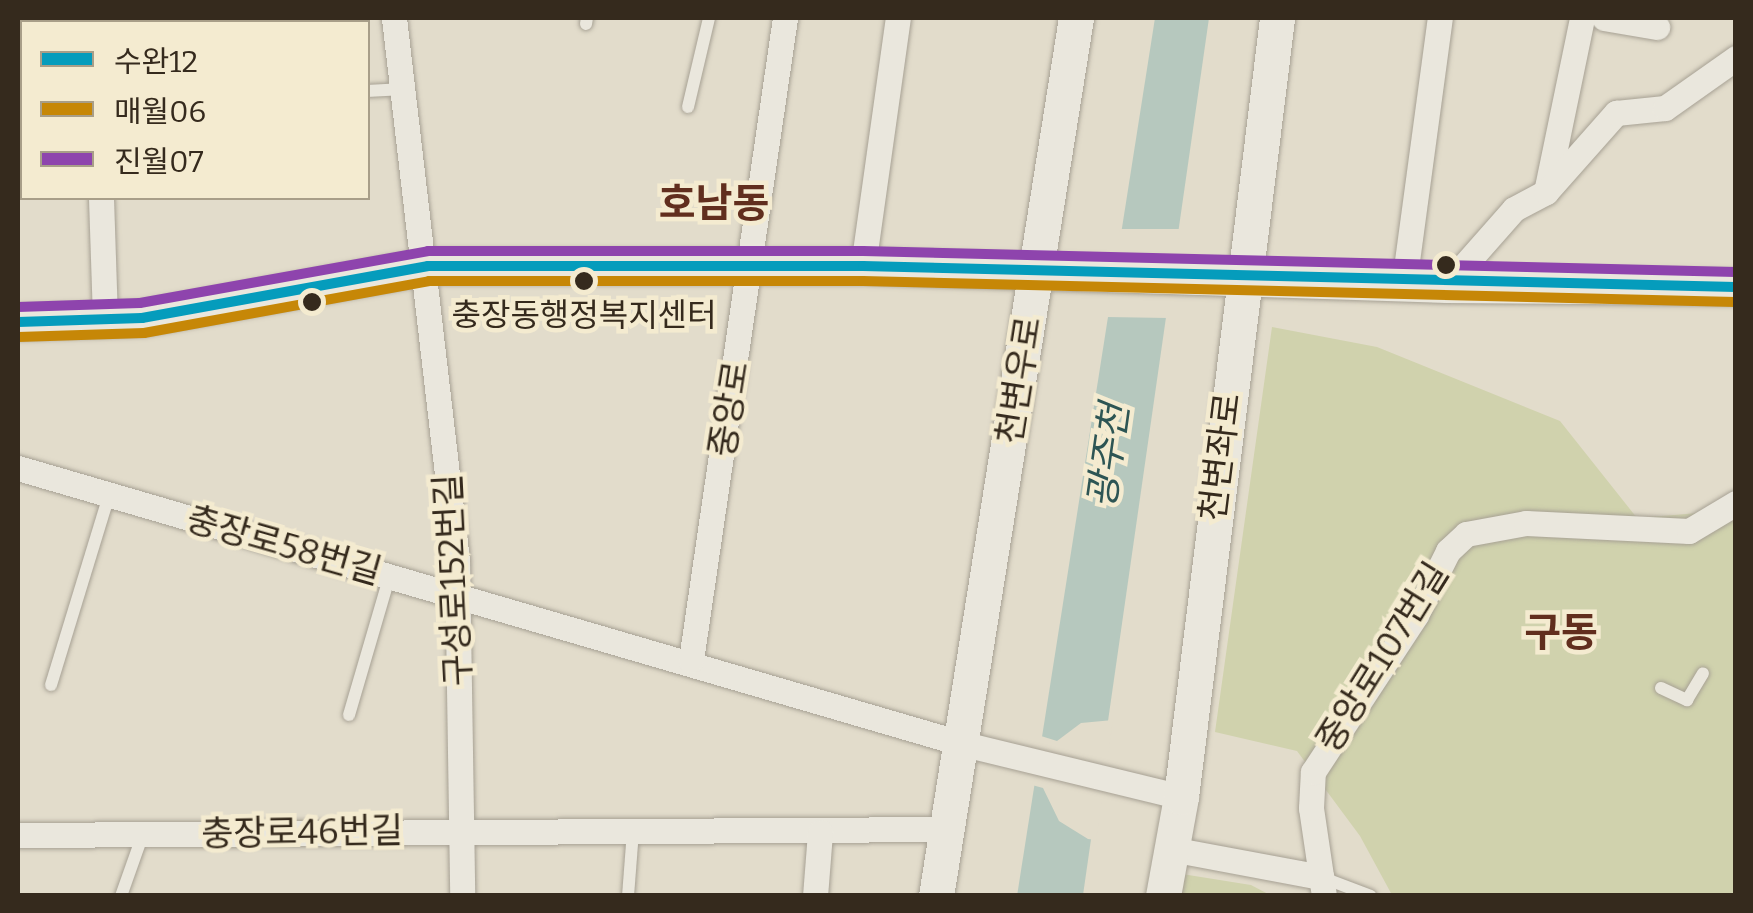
<!DOCTYPE html>
<html>
<head>
<meta charset="utf-8">
<style>
  body { margin:0 }
  #map { position:relative; width:1753px; height:913px; overflow:hidden; background:#e2dccb; font-family:Bitter,"Noto Sans KR",serif }
  div>[style] { position:absolute }
  .green>* { inset:0; background:#d0d2ad }
  .water>* { inset:0; background:#b6c8be }
  .pier>* { inset:0; background:#e2dccb }
  .roads { filter:drop-shadow(0 0 2px #a7a194) drop-shadow(0 0 2px #a7a194) }
  .lane>* { height:12px; margin:-6px; padding:0 6px; transform-origin:6px; border-radius:6px; background:#eae7dd }
  .street>* { height:25px; margin:-12.5px; padding:0 12.5px; transform-origin:12.5px; border-radius:12.5px; background:#eae7dd }
  .secondary>* { height:35px; margin:-17.5px; padding:0 17.5px; transform-origin:17.5px; border-radius:17.5px; background:#eae7dd }
  .bus-1>* { height:10px; margin:-5px; padding:0 5px; transform-origin:5px; border-radius:5px; background:#059cbc }
  .bus-2>* { height:10px; margin:-5px; padding:0 5px; transform-origin:5px; border-radius:5px; background:#c68707 }
  .bus-3>* { height:10px; margin:-5px; padding:0 5px; transform-origin:5px; border-radius:5px; background:#8e44ad }
  .dots>* { width:28px; height:28px; translate:-50% -50%; box-sizing:border-box; border:5px solid #f4ebd0; border-radius:50% }
  span { translate:-50% -50%; white-space:nowrap; text-align:center; line-height:1.15; -webkit-text-stroke:9px #f4ebd0; paint-order:stroke }
  .bus-label { font-size:32px; color:#352a1d }
  .street-label { font-size:35px; color:#352a1d }
  .water-label { font-size:38px; color:#2d5554; font-style:italic }
  .quarter-label { font-size:40px; color:#612e1e; font-weight:700 }
  .frame { position:absolute; inset:0; border:20px solid #352a1d; pointer-events:none }
  .legend { position:absolute; left:20px; top:20px; width:350px; height:180px; box-sizing:border-box; background:#f4ebd0; border:2px solid #a89e88; margin:0; padding:12px 18px; list-style:none; font-size:30px; color:#352a1d }
  .legend li { display:flex; align-items:center; gap:20px; height:50px }
  .legend b { width:50px; border:2px solid #a89e88 }
</style>
</head>
<body>
<div id="map">
  <div class="green">
    <i style="clip-path:polygon(1272px 327px,1377px 347px,1560px 421px,1637px 518px,1735px 510px,1735px 895px,1392px 895px,1360px 836px,1297px 751px,1215px 732px)"></i>
    <i style="clip-path:polygon(1182px 874px,1251px 885px,1270px 895px,1179px 896px)"></i>
  </div>
  <div class="water">
    <i style="clip-path:polygon(1155px 18px,1209px 18px,1083px 895px,1017px 896px)"></i>
  </div>
  <div class="pier">
    <i style="clip-path:polygon(1120px 229px,1180px 229px,1168px 318px,1107px 317px)"></i>
    <i style="clip-path:polygon(1113px 720px,1096px 840px,1088px 839px,1059px 821px,1043px 788px,1032px 785px,1041px 736px,1057px 741px,1081px 723px)"></i>
  </div>
  <div class="roads">
    <div class="lane">
      <i style="left:167px;top:22px;width:6px;rotate:-39deg"></i>
      <i style="left:586px;top:24px;width:6px;rotate:-81deg"></i>
      <i style="left:368px;top:91px;width:35px;rotate:-3deg"></i>
      <i style="left:688px;top:107px;width:91px;rotate:-76.7deg"></i>
      <i style="left:18px;top:118px;width:5px;rotate:-37deg"></i>
      <i style="left:51px;top:685px;width:199px;rotate:-73deg"></i>
      <i style="left:1661px;top:688px;width:29px;rotate:25deg"></i>
      <i style="left:1687px;top:700px;width:31px;rotate:-59deg"></i>
      <i style="left:349px;top:715px;width:146px;rotate:-73.7deg"></i>
      <i style="left:1321px;top:877px;width:53px;rotate:20.8deg"></i>
      <i style="left:121px;top:896px;width:66px;rotate:-70.5deg"></i>
      <i style="left:628px;top:896px;width:65px;rotate:-85.6deg"></i>
    </div>
    <div class="street">
      <i style="left:96px;top:18px;width:4px;rotate:90deg"></i>
      <i style="left:394px;top:18px;width:546px;rotate:83.37deg"></i>
      <i style="left:457px;top:560px;width:336px;rotate:89.1deg"></i>
      <i style="left:1604px;top:18px;width:54px;rotate:9.6deg"></i>
      <i style="left:1546px;top:192px;width:178px;rotate:-78.3deg"></i>
      <i style="left:101px;top:198px;width:122px;rotate:88.1deg"></i>
      <i style="left:863px;top:266px;width:250px;rotate:-82deg"></i>
      <i style="left:1404px;top:283px;width:267px;rotate:-82.3deg"></i>
      <i style="left:1447px;top:285px;width:101px;rotate:-48.6deg"></i>
      <i style="left:1514px;top:209px;width:36px;rotate:-28deg"></i>
      <i style="left:1546px;top:192px;width:106px;rotate:-48.5deg"></i>
      <i style="left:1616px;top:113px;width:49px;rotate:-5.8deg"></i>
      <i style="left:1665px;top:108px;width:87px;rotate:-35.2deg"></i>
      <i style="left:18px;top:468px;width:981px;rotate:16.27deg"></i>
      <i style="left:960px;top:743px;width:228px;rotate:13.7deg"></i>
      <i style="left:691px;top:660px;width:649px;rotate:-81.67deg"></i>
      <i style="left:18px;top:835px;width:928px;rotate:-0.37deg"></i>
      <i style="left:1171px;top:849px;width:153px;rotate:10.6deg"></i>
      <i style="left:815px;top:896px;width:64px;rotate:-85.5deg"></i>
      <i style="left:1324px;top:896px;width:89px;rotate:-98.4deg"></i>
      <i style="left:1311px;top:808px;width:36px;rotate:-87deg"></i>
      <i style="left:1313px;top:772px;width:188px;rotate:-56.7deg"></i>
      <i style="left:1416px;top:615px;width:72px;rotate:-63.4deg"></i>
      <i style="left:1448px;top:551px;width:25px;rotate:-43deg"></i>
      <i style="left:1466px;top:534px;width:61px;rotate:-10.4deg"></i>
      <i style="left:1526px;top:523px;width:163px;rotate:2.8deg"></i>
      <i style="left:1689px;top:531px;width:55px;rotate:-30.8deg"></i>
    </div>
    <div class="secondary">
      <i style="left:18px;top:322px;width:124px;rotate:-1.8deg"></i>
      <i style="left:142px;top:318px;width:291px;rotate:-10.3deg"></i>
      <i style="left:428px;top:266px;width:435px"></i>
      <i style="left:863px;top:266px;width:584px;rotate:1.86deg"></i>
      <i style="left:1447px;top:285px;width:289px;rotate:0.4deg"></i>
      <i style="left:936px;top:896px;width:889px;rotate:-80.94deg"></i>
      <i style="left:1163px;top:896px;width:101px;rotate:-79.7deg"></i>
      <i style="left:1181px;top:797px;width:785px;rotate:-82.97deg"></i>
    </div>
  </div>
  <div class="bus-1">
    <i style="left:18px;top:322px;width:124px;rotate:-1.8deg"></i>
    <i style="left:142px;top:318px;width:291px;rotate:-10.3deg"></i>
    <i style="left:428px;top:266px;width:435px"></i>
    <i style="left:863px;top:266px;width:873px;rotate:1.38deg"></i>
  </div>
  <div class="bus-2">
    <i style="left:18px;top:337px;width:126px;rotate:-1.8deg"></i>
    <i style="left:144px;top:333px;width:290px;rotate:-10.3deg"></i>
    <i style="left:429px;top:281px;width:434px"></i>
    <i style="left:863px;top:281px;width:873px;rotate:1.38deg"></i>
  </div>
  <div class="bus-3">
    <i style="left:18px;top:307px;width:122px;rotate:-1.9deg"></i>
    <i style="left:140px;top:303px;width:293px;rotate:-10.2deg"></i>
    <i style="left:428px;top:251px;width:435px"></i>
    <i style="left:863px;top:251px;width:873px;rotate:1.38deg"></i>
  </div>
  <div class="dots">
    <i style="left:1446px;top:265px;background:#352a1d"></i>
    <i style="left:584px;top:281px;background:#352a1d"></i>
    <i style="left:312px;top:302px;background:#352a1d"></i>
  </div>
  <div class="bus-label">
    <span style="left:584px;top:315px">충장동행정복지센터</span>
  </div>
  <div class="street-label">
    <span style="left:1019px;top:380px;rotate:-81deg">천변우로</span>
    <span style="left:729px;top:409px;rotate:-81deg">중앙로</span>
    <span style="left:1220px;top:457px;rotate:-83deg">천변좌로</span>
    <span style="left:284px;top:545px;rotate:16deg">충장로58번길</span>
    <span style="left:453px;top:580px;rotate:-93deg">구성로152번길</span>
    <span style="left:1382px;top:657px;rotate:-58deg">중앙로107번길</span>
    <span style="left:302px;top:832px;rotate:-1deg">충장로46번길</span>
  </div>
  <div class="water-label">
    <span style="left:1109px;top:456px;rotate:-82deg">광주천</span>
  </div>
  <div class="quarter-label">
    <span style="left:714px;top:204px">호남동</span>
    <span style="left:1561px;top:633px">구동</span>
  </div>
  <div class="frame"></div>
  <ul class="legend">
  <li><b style="height:12px;background:#059cbc"></b>수완12</li>
  <li><b style="height:12px;background:#c68707"></b>매월06</li>
  <li><b style="height:12px;background:#8e44ad"></b>진월07</li>
  </ul>
</div>
</body>
</html>
